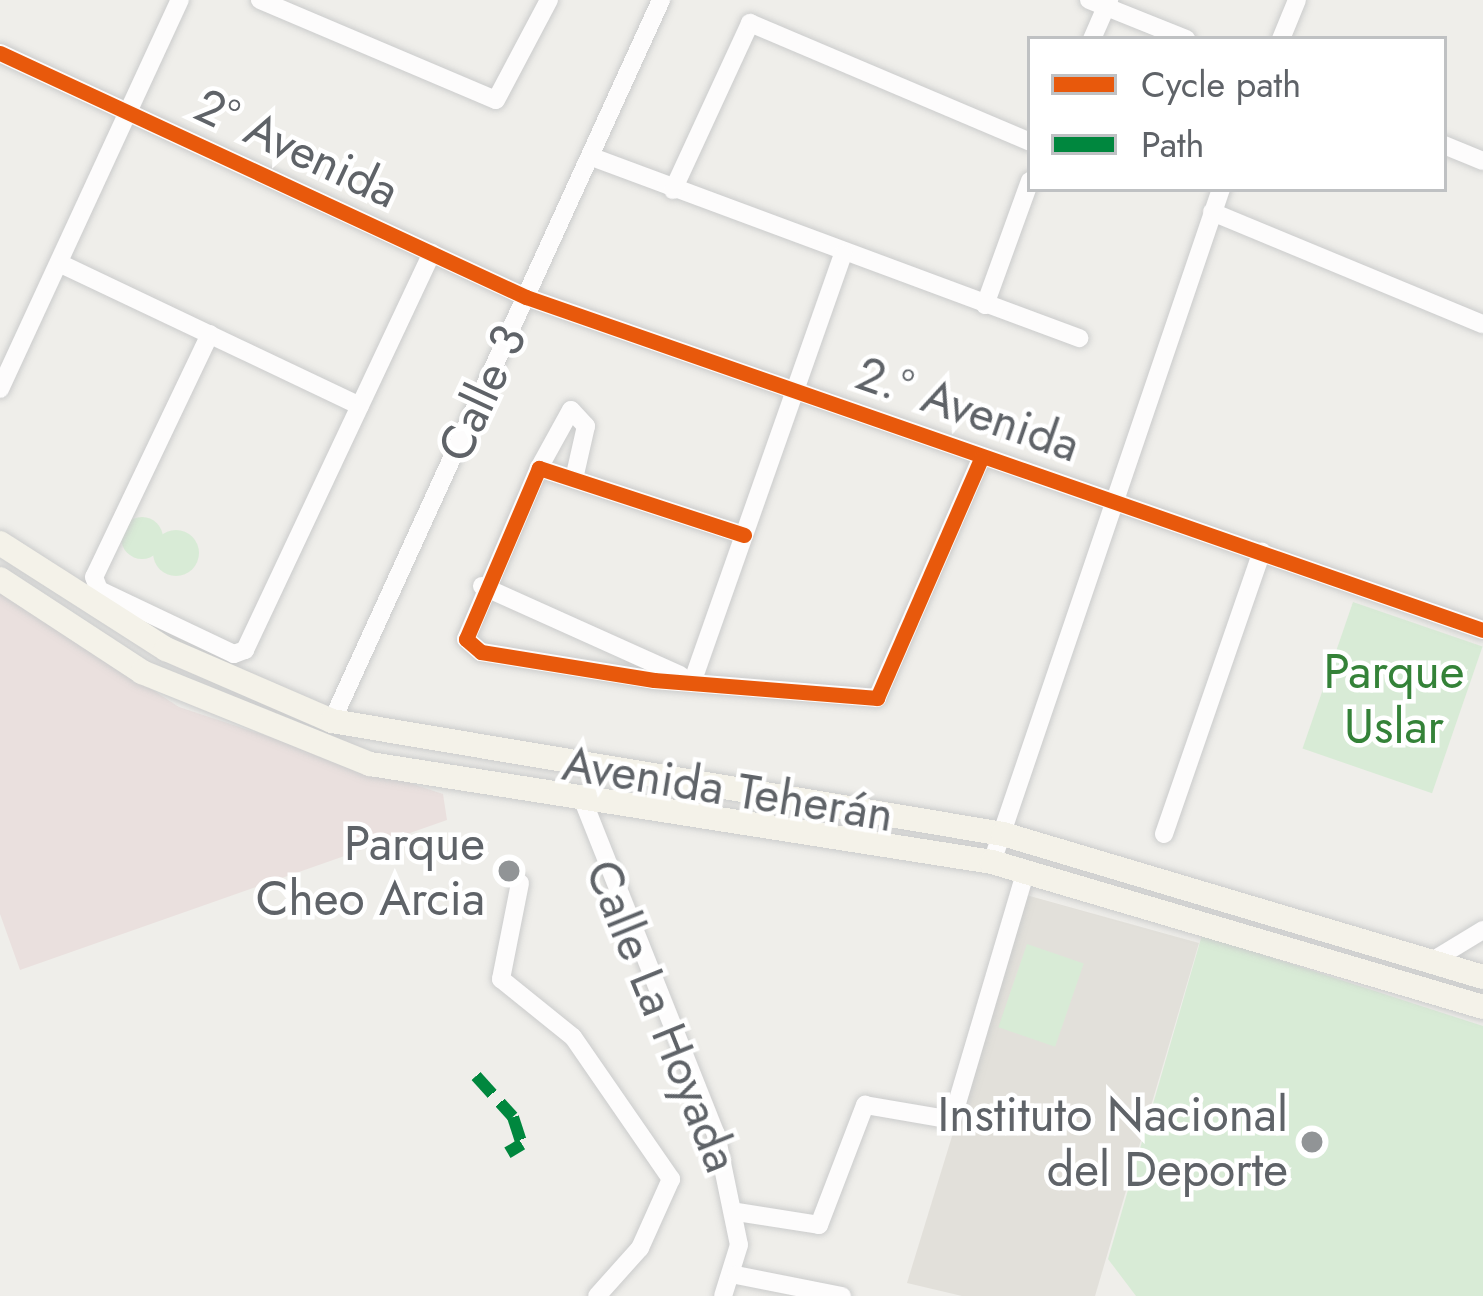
<!DOCTYPE html>
<html>
<head>
<meta charset="utf-8">
<style>
  body { margin:0 }
  #map { position:relative; width:1483px; height:1296px; overflow:hidden; background:#efeeea; font-family:Jost,sans-serif }
  div>[style] { position:absolute }
  .education>* { inset:0; background:#e2e0da }
  .medical>* { inset:0; background:#eae0de }
  .green>* { inset:0; background:#d8ebd6; transform-origin:0 0 }
  .round { border-radius:50% }
  .roads { filter:drop-shadow(0 0 3px #cbcccc) drop-shadow(0 0 3px #cbcccc) }
  .minor>* { height:18px; margin:-9px; padding:0 9px; transform-origin:9px; border-radius:9px; background:#fdfcfc }
  .major>* { height:24px; margin:-12px; padding:0 12px; transform-origin:12px; border-radius:12px; background:#f4f2e9 }
  .quiet>* { height:12px; margin-top:-6px; transform-origin:0; background:repeating-linear-gradient(90deg,#00873e 0 24px,transparent 0 36px) }
  .cycleway>* { height:15px; margin:-7.5px; padding:0 7.5px; transform-origin:7.5px; border-radius:7.5px; background:#e8590c }
  .dots>* { width:33px; height:33px; translate:-50% -50%; box-sizing:border-box; border:6px solid #fff; border-radius:50% }
  span { translate:-50% -50%; white-space:nowrap; text-align:center; line-height:1.15; -webkit-text-stroke:9px #fff; paint-order:stroke }
  .street-label { font-size:48px; color:#5f6368 }
  .park-label { font-size:48px; color:#348238 }
  .poi-label { font-size:48px; color:#5f6368 }
  .right { translate:-100% -50%; text-align:right }
  .legend { position:absolute; left:1027px; top:36px; width:420px; height:156px; box-sizing:border-box; background:#fff; border:3px solid #bfc1c3; margin:0; padding:15px 21px; list-style:none; font-size:36px; color:#5f6368 }
  .legend li { display:flex; align-items:center; gap:24px; height:60px }
  .legend b { width:60px; border:3px solid #bfc1c3 }
</style>
</head>
<body>
<div id="map">
  <div class="education">
    <i style="clip-path:polygon(1026px 895px,1199px 943px,1095px 1296px,962px 1296px,907px 1283px)"></i>
  </div>
  <div class="medical">
    <i style="clip-path:polygon(0 591px,179px 707px,443px 794px,447px 820px,20px 970px,0 914px)"></i>
  </div>
  <div class="green">
    <i class="round" style="left:121px;top:517px;width:42px;height:42px"></i>
    <i class="round" style="left:153px;top:530px;width:46px;height:46px"></i>
    <i style="left:1353px;top:602px;width:137px;height:155px;rotate:19deg"></i>
    <i style="clip-path:polygon(1202px 935px,1483px 1026px,1483px 1296px,1136px 1296px,1108px 1259px)"></i>
    <i style="left:1027px;top:944px;width:60px;height:88px;rotate:19deg"></i>
  </div>
  <div class="roads">
    <div class="minor">
      <i style="left:260px;top:0;width:256px;rotate:23deg"></i>
      <i style="left:496px;top:100px;width:113px;rotate:-62.1deg"></i>
      <i style="left:1089px;top:0;width:105px;rotate:21.9deg"></i>
      <i style="left:1092px;top:39px;width:43px;rotate:-66.4deg"></i>
      <i style="left:1281px;top:39px;width:42px;rotate:-67.7deg"></i>
      <i style="left:0;top:53px;width:580px;rotate:24.89deg"></i>
      <i style="left:526px;top:297px;width:1013px;rotate:19.19deg"></i>
      <i style="left:1444px;top:145px;width:42px;rotate:22.3deg"></i>
      <i style="left:592px;top:157px;width:520px;rotate:20.39deg"></i>
      <i style="left:673px;top:190px;width:184px;rotate:-65.2deg"></i>
      <i style="left:750px;top:23px;width:304px;rotate:23deg"></i>
      <i style="left:1212px;top:212px;width:293px;rotate:22.5deg"></i>
      <i style="left:59px;top:263px;width:333px;rotate:25.4deg"></i>
      <i style="left:985px;top:305px;width:132px;rotate:-70.1deg"></i>
      <i style="left:210px;top:334px;width:269px;rotate:115.5deg"></i>
      <i style="left:94px;top:577px;width:14px;rotate:69deg"></i>
      <i style="left:99px;top:590px;width:149px;rotate:25.4deg"></i>
      <i style="left:234px;top:654px;width:12px;rotate:-20deg"></i>
      <i style="left:245px;top:650px;width:439px;rotate:-64.8deg"></i>
      <i style="left:0;top:389px;width:429px;rotate:-65.2deg"></i>
      <i style="left:539px;top:468px;width:66px;rotate:-61.1deg"></i>
      <i style="left:571px;top:410px;width:22px;rotate:47deg"></i>
      <i style="left:586px;top:426px;width:54px;rotate:102.8deg"></i>
      <i style="left:744px;top:535px;width:216px;rotate:-161.9deg"></i>
      <i style="left:539px;top:468px;width:186px;rotate:113.1deg"></i>
      <i style="left:466px;top:639px;width:20px;rotate:41deg"></i>
      <i style="left:481px;top:652px;width:175px;rotate:9.2deg"></i>
      <i style="left:654px;top:680px;width:224px;rotate:4.6deg"></i>
      <i style="left:877px;top:698px;width:261px;rotate:-66.5deg"></i>
      <i style="left:482px;top:586px;width:217px;rotate:24.2deg"></i>
      <i style="left:693px;top:680px;width:452px;rotate:-70.6deg"></i>
      <i style="left:332px;top:721px;width:793px;rotate:-65.47deg"></i>
      <i style="left:584px;top:803px;width:356px;rotate:68.3deg"></i>
      <i style="left:716px;top:1134px;width:113px;rotate:78.3deg"></i>
      <i style="left:739px;top:1245px;width:53px;rotate:107.4deg"></i>
      <i style="left:1164px;top:834px;width:299px;rotate:-70.9deg"></i>
      <i style="left:992px;top:862px;width:711px;rotate:-71.21deg"></i>
      <i style="left:520px;top:883px;width:98px;rotate:101.2deg"></i>
      <i style="left:501px;top:979px;width:92px;rotate:38.9deg"></i>
      <i style="left:573px;top:1037px;width:173px;rotate:55.4deg"></i>
      <i style="left:671px;top:1179px;width:76px;rotate:114.2deg"></i>
      <i style="left:640px;top:1248px;width:64px;rotate:131.9deg"></i>
      <i style="left:1432px;top:961px;width:60px;rotate:-31.3deg"></i>
      <i style="left:737px;top:1212px;width:83px;rotate:9deg"></i>
      <i style="left:819px;top:1225px;width:129px;rotate:-69deg"></i>
      <i style="left:865px;top:1105px;width:88px;rotate:9.8deg"></i>
      <i style="left:952px;top:1120px;width:261px;rotate:-73.5deg"></i>
      <i style="left:736px;top:1275px;width:108px;rotate:11.2deg"></i>
    </div>
    <div class="major">
      <i style="left:0;top:543px;width:197px;rotate:32.6deg"></i>
      <i style="left:166px;top:649px;width:181px;rotate:23.4deg"></i>
      <i style="left:332px;top:721px;width:680px;rotate:9.56deg"></i>
      <i style="left:1003px;top:834px;width:501px;rotate:16.59deg"></i>
      <i style="left:0;top:579px;width:170px;rotate:33.2deg"></i>
      <i style="left:142px;top:672px;width:246px;rotate:22deg"></i>
      <i style="left:370px;top:764px;width:630px;rotate:8.95deg"></i>
      <i style="left:992px;top:862px;width:512px;rotate:16.45deg"></i>
    </div>
  </div>
  <div class="quiet">
    <i style="left:476px;top:1076px;width:55px;rotate:47.9deg"></i>
    <i style="left:513px;top:1117px;width:28px;rotate:72deg"></i>
    <i style="left:522px;top:1144px;width:17px;rotate:149deg"></i>
  </div>
  <div class="cycleway">
    <i style="left:0;top:53px;width:580px;rotate:24.89deg"></i>
    <i style="left:526px;top:297px;width:1013px;rotate:19.19deg"></i>
    <i style="left:744px;top:535px;width:216px;rotate:-161.9deg"></i>
    <i style="left:539px;top:468px;width:186px;rotate:113.1deg"></i>
    <i style="left:466px;top:639px;width:20px;rotate:41deg"></i>
    <i style="left:481px;top:652px;width:175px;rotate:9.2deg"></i>
    <i style="left:654px;top:680px;width:224px;rotate:4.6deg"></i>
    <i style="left:877px;top:698px;width:261px;rotate:-66.5deg"></i>
  </div>
  <div class="dots">
    <i style="left:509px;top:871px;background:#919496"></i>
    <i style="left:1312px;top:1142px;background:#919496"></i>
  </div>
  <div class="street-label">
    <span style="left:297px;top:148px;rotate:25deg">2° Avenida</span>
    <span style="left:482px;top:393px;rotate:-65deg">Calle 3</span>
    <span style="left:968px;top:409px;rotate:19deg">2.° Avenida</span>
    <span style="left:728px;top:789px;rotate:9deg">Avenida Teherán</span>
    <span style="left:662px;top:1016px;rotate:68deg">Calle La Hoyada</span>
  </div>
  <div class="park-label">
    <span style="left:1394px;top:699px">Parque<br>Uslar</span>
  </div>
  <div class="poi-label">
    <span class="right" style="left:485px;top:871px">Parque<br>Cheo Arcia</span>
    <span class="right" style="left:1288px;top:1142px">Instituto Nacional<br>del Deporte</span>
  </div>
  <ul class="legend">
  <li><b style="height:15px;background:#e8590c"></b>Cycle path</li>
  <li><b style="height:15px;background:#00873e"></b>Path</li>
  </ul>
</div>
</body>
</html>
